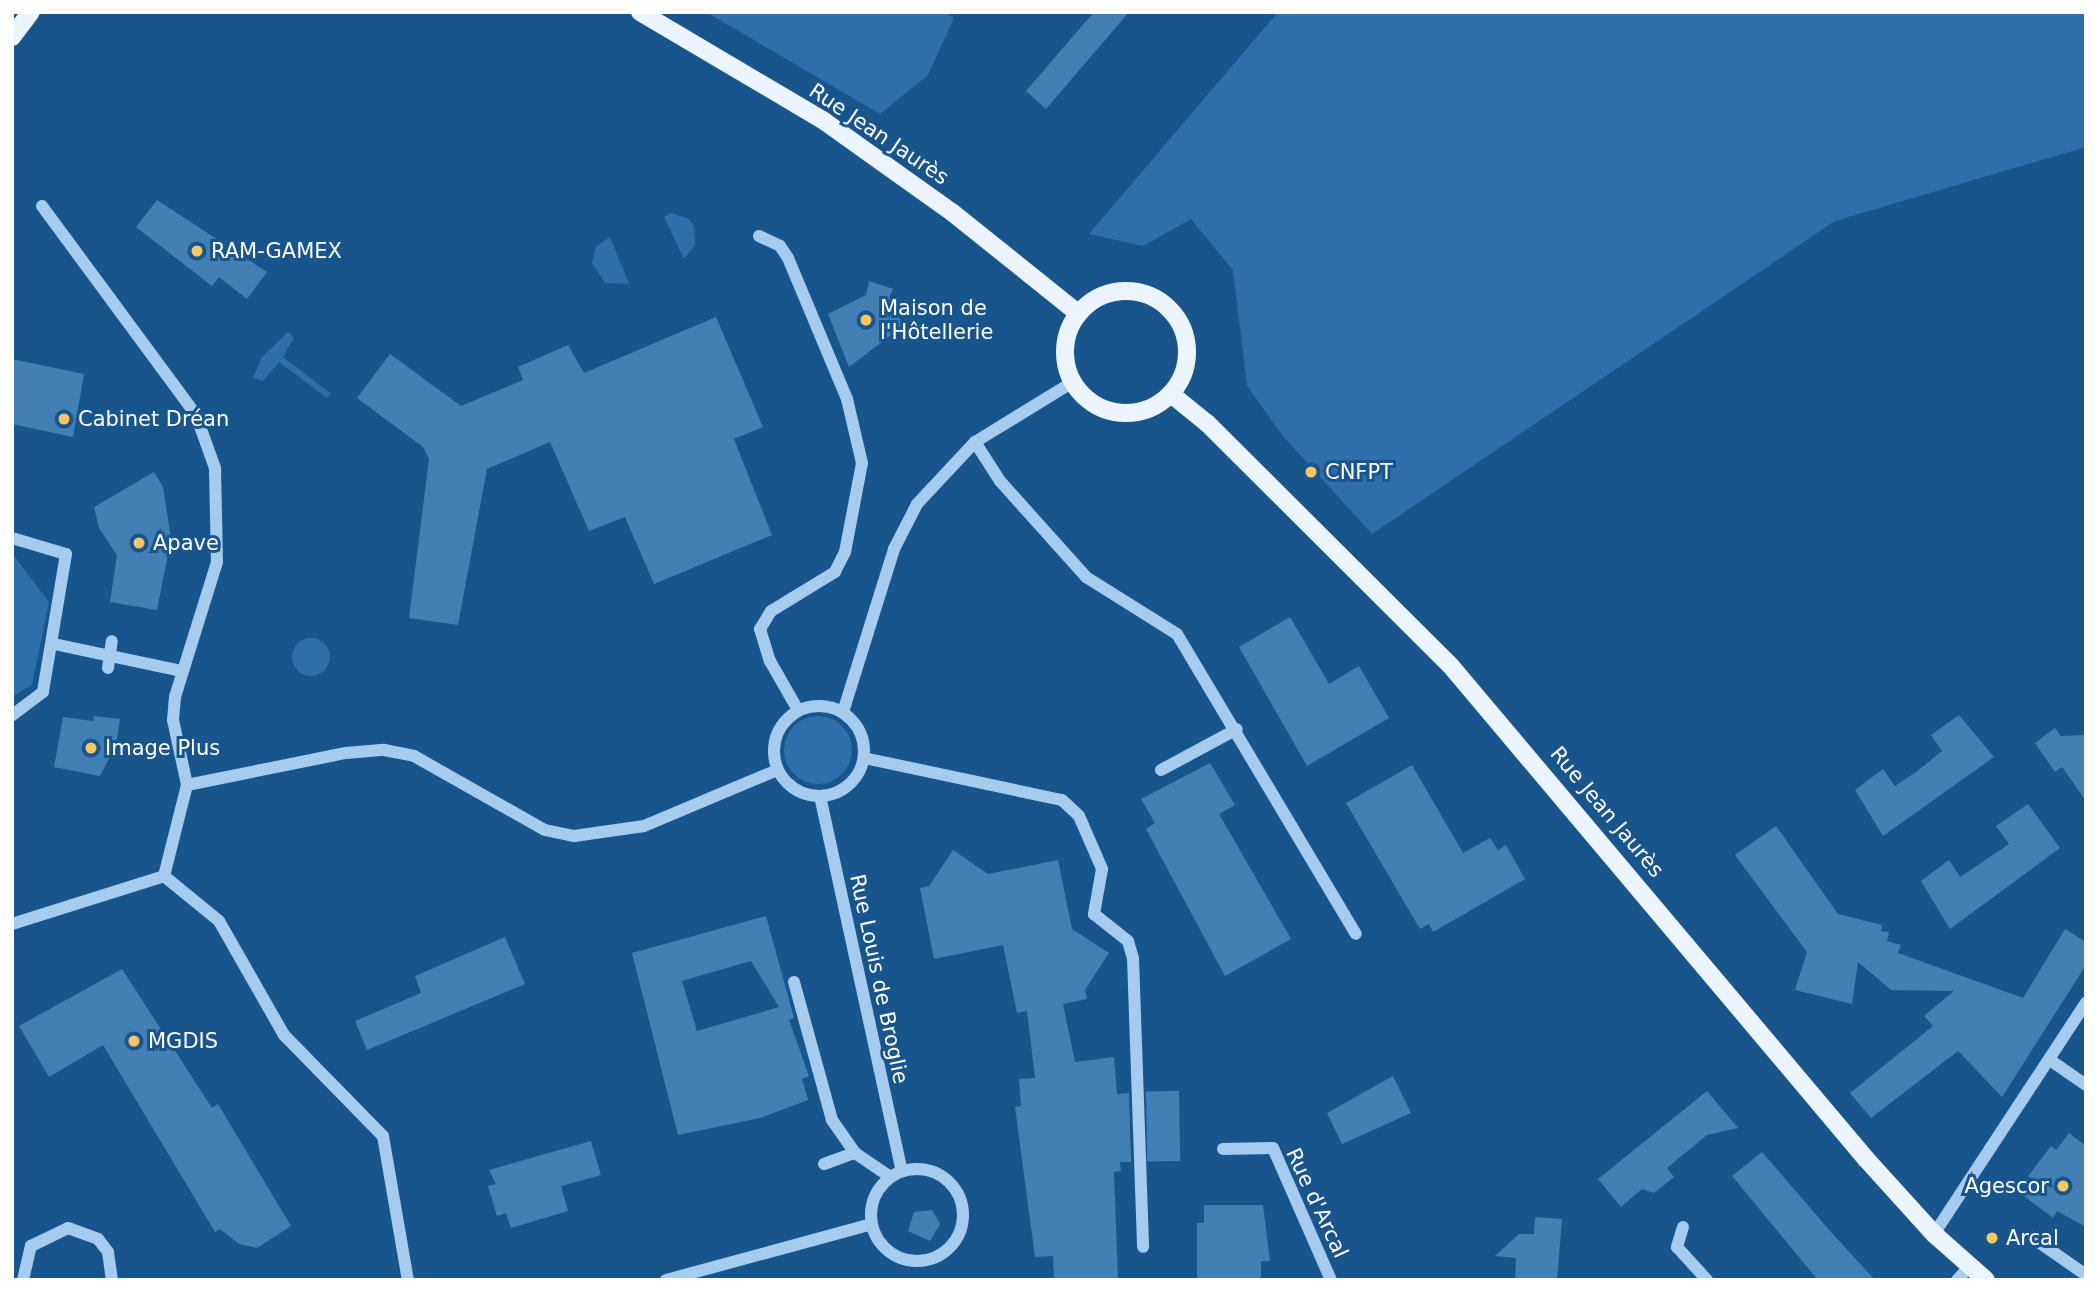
<!DOCTYPE html>
<html>
<head>
<meta charset="utf-8">
<style>
  body { margin:0 }
  #map { position:relative; width:2098px; height:1292px; overflow:hidden; background:#19558d; font-family:"DejaVu Sans",sans-serif }
  div>[style] { position:absolute }
  .green>* { inset:0; background:#2c6fab }
  .round { border-radius:50% }
  .building>* { inset:0; background:#427fb5; transform-origin:0 0 }
  .minor>* { height:12px; margin:-6px; padding:0 6px; transform-origin:6px; border-radius:6px; background:#a5ccee }
  .minor>.ring { margin:-6px; padding:0; box-sizing:content-box; background:none; border:12px solid #a5ccee; border-radius:50% }
  .major>* { height:18px; margin:-9px; padding:0 9px; transform-origin:9px; border-radius:9px; background:#ecf5ff }
  .major>.ring { margin:-9px; padding:0; box-sizing:content-box; background:none; border:18px solid #ecf5ff; border-radius:50% }
  .dots>* { width:19px; height:19px; translate:-50% -50%; box-sizing:border-box; border:4px solid #19558d; border-radius:50% }
  span { translate:-50% -50%; white-space:nowrap; text-align:center; line-height:1.15; -webkit-text-stroke:6px #19558d; paint-order:stroke }
  .street-label { font-size:21px; color:#fff }
  .poi-label { font-size:21px; color:#fff }
  .left { translate:0 -50%; text-align:left }
  .right { translate:-100% -50%; text-align:right }
  .frame { position:absolute; inset:0; border:14px solid #fff; pointer-events:none }
</style>
</head>
<body>
<div id="map">
  <div class="green">
    <i style="clip-path:polygon(706px 12px,945px 12px,954px 18px,928px 75px,880px 114px)"></i>
    <i style="clip-path:polygon(1278px 12px,2086px 12px,2086px 147px,1835px 221px,1372px 534px,1283px 436px,1247px 386px,1233px 270px,1191px 219px,1143px 246px,1089px 234px)"></i>
    <i style="clip-path:polygon(671px 213px,689px 219px,694px 227px,695px 245px,684px 259px,664px 217px)"></i>
    <i style="clip-path:polygon(610px 237px,629px 284px,605px 283px,592px 263px,596px 246px)"></i>
    <i style="clip-path:polygon(288px 332px,294px 338px,283px 357px,330px 393px,327px 398px,279px 362px,263px 381px,253px 378px,262px 357px)"></i>
    <i style="clip-path:polygon(12px 553px,49px 602px,32px 685px,12px 697px)"></i>
    <i class="round" style="left:292px;top:638px;width:38px;height:38px"></i>
    <i class="round" style="left:784px;top:716px;width:68px;height:68px"></i>
  </div>
  <div class="building">
    <i style="clip-path:polygon(1094px 12px,1129px 12px,1046px 109px,1026px 91px)"></i>
    <i style="clip-path:polygon(157px 200px,267px 272px,247px 299px,219px 277px,212px 286px,136px 227px)"></i>
    <i style="clip-path:polygon(869px 281px,893px 289px,889px 298px,900px 304px,896px 311px,903px 326px,849px 367px,828px 314px,866px 295px)"></i>
    <i style="clip-path:polygon(716px 317px,763px 427px,734px 439px,772px 535px,654px 584px,625px 517px,589px 531px,550px 442px,487px 469px,458px 625px,409px 618px,429px 459px,423px 447px,357px 398px,390px 354px,461px 406px,523px 380px,518px 367px,568px 345px,584px 373px)"></i>
    <i style="clip-path:polygon(12px 359px,84px 374px,73px 437px,12px 424px)"></i>
    <i style="clip-path:polygon(154px 472px,163px 487px,171px 539px,157px 610px,110px 602px,117px 555px,99px 528px,94px 507px)"></i>
    <i style="clip-path:polygon(1290px 617px,1329px 684px,1359px 666px,1389px 718px,1307px 766px,1239px 647px)"></i>
    <i style="clip-path:polygon(1959px 715px,1994px 757px,1883px 836px,1855px 790px,1883px 769px,1895px 786px,1916px 772px,1942px 751px,1931px 735px)"></i>
    <i style="clip-path:polygon(94px 716px,120px 719px,116px 745px,100px 776px,54px 767px,63px 717px,93px 721px)"></i>
    <i style="clip-path:polygon(2055px 728px,2061px 736px,2086px 735px,2086px 801px,2062px 767px,2055px 772px,2035px 743px)"></i>
    <i style="clip-path:polygon(1210px 763px,1235px 805px,1219px 814px,1291px 939px,1225px 976px,1146px 829px,1155px 823px,1141px 799px)"></i>
    <i style="clip-path:polygon(1412px 765px,1463px 853px,1490px 838px,1498px 850px,1506px 845px,1525px 879px,1433px 932px,1429px 924px,1420px 929px,1346px 803px)"></i>
    <i style="clip-path:polygon(2028px 804px,2060px 848px,1950px 929px,1921px 881px,1949px 860px,1960px 877px,2009px 844px,1996px 826px)"></i>
    <i style="clip-path:polygon(1776px 826px,1838px 914px,1882px 925px,1881px 931px,1889px 932px,1887px 941px,1901px 945px,1898px 953px,2023px 998px,2065px 929px,2086px 942px,2086px 965px,2002px 1097px,1958px 1051px,1871px 1118px,1850px 1093px,1933px 1026px,1924px 1016px,1954px 991px,1891px 990px,1858px 962px,1852px 1004px,1795px 990px,1807px 952px,1735px 855px)"></i>
    <i style="clip-path:polygon(953px 850px,988px 874px,1058px 860px,1072px 929px,1109px 953px,1085px 990px,1087px 999px,1063px 1004px,1075px 1062px,1114px 1057px,1117px 1094px,1129px 1093px,1131px 1162px,1120px 1162px,1121px 1171px,1114px 1172px,1118px 1280px,1054px 1280px,1053px 1256px,1035px 1257px,1015px 1107px,1021px 1106px,1019px 1079px,1035px 1078px,1027px 1011px,1017px 1013px,1003px 945px,934px 959px,920px 888px,929px 886px)"></i>
    <i style="clip-path:polygon(evenodd,766px 916px,794px 1018px,789px 1020px,809px 1076px,802px 1079px,808px 1100px,760px 1118px,678px 1135px,632px 953px,766px 916px,751px 961px,779px 1007px,697px 1031px,682px 981px,751px 961px)"></i>
    <i style="clip-path:polygon(505px 937px,525px 984px,367px 1050px,355px 1021px,421px 993px,415px 976px)"></i>
    <i style="clip-path:polygon(122px 969px,212px 1108px,218px 1104px,291px 1226px,257px 1248px,239px 1244px,220px 1229px,215px 1232px,103px 1045px,49px 1077px,19px 1026px)"></i>
    <i style="clip-path:polygon(1393px 1076px,1411px 1113px,1342px 1144px,1327px 1113px)"></i>
    <i style="left:1179px;top:1091px;width:70px;height:33px;rotate:89deg"></i>
    <i style="clip-path:polygon(1707px 1091px,1738px 1128px,1707px 1135px,1667px 1168px,1674px 1177px,1654px 1193px,1642px 1189px,1621px 1207px,1598px 1179px)"></i>
    <i style="clip-path:polygon(2069px 1133px,2086px 1146px,2086px 1227px,2057px 1211px,2053px 1218px,2024px 1196px,2035px 1181px,2028px 1176px,2051px 1146px,2056px 1150px)"></i>
    <i style="clip-path:polygon(591px 1141px,601px 1175px,561px 1186px,568px 1211px,511px 1228px,506px 1213px,497px 1216px,488px 1186px,496px 1184px,489px 1170px)"></i>
    <i style="clip-path:polygon(1762px 1152px,1831px 1232px,1875px 1280px,1818px 1280px,1732px 1176px)"></i>
    <i style="clip-path:polygon(1204px 1205px,1263px 1205px,1270px 1261px,1261px 1261px,1261px 1280px,1197px 1280px,1197px 1223px,1204px 1223px)"></i>
    <i style="clip-path:polygon(932px 1210px,940px 1224px,930px 1241px,908px 1231px,914px 1212px)"></i>
    <i style="clip-path:polygon(1535px 1217px,1562px 1219px,1557px 1280px,1515px 1280px,1516px 1258px,1495px 1256px,1519px 1234px,1534px 1234px)"></i>
  </div>
  <div class="minor">
    <i style="left:42px;top:206px;width:260px;rotate:53.6deg"></i>
    <i style="left:196px;top:415px;width:56px;rotate:70.3deg"></i>
    <i style="left:215px;top:468px;width:94px;rotate:88.8deg"></i>
    <i style="left:217px;top:562px;width:141px;rotate:107.3deg"></i>
    <i style="left:175px;top:697px;width:23px;rotate:95deg"></i>
    <i style="left:173px;top:720px;width:66px;rotate:77.8deg"></i>
    <i style="left:759px;top:236px;width:23px;rotate:25deg"></i>
    <i style="left:780px;top:246px;width:14px;rotate:56deg"></i>
    <i style="left:788px;top:258px;width:153px;rotate:67.3deg"></i>
    <i style="left:847px;top:399px;width:66px;rotate:76.8deg"></i>
    <i style="left:862px;top:463px;width:91px;rotate:100.8deg"></i>
    <i style="left:845px;top:552px;width:22px;rotate:117deg"></i>
    <i style="left:835px;top:572px;width:75px;rotate:148.6deg"></i>
    <i style="left:771px;top:611px;width:21px;rotate:121deg"></i>
    <i style="left:760px;top:629px;width:34px;rotate:73deg"></i>
    <i style="left:770px;top:661px;width:56px;rotate:60.3deg"></i>
    <i style="left:975px;top:442px;width:46px;rotate:57.3deg"></i>
    <i style="left:1000px;top:481px;width:129px;rotate:48.1deg"></i>
    <i style="left:1086px;top:577px;width:107px;rotate:32.1deg"></i>
    <i style="left:1177px;top:634px;width:349px;rotate:59.2deg"></i>
    <i style="left:12px;top:538px;width:56px;rotate:16.5deg"></i>
    <i style="left:66px;top:554px;width:140px;rotate:99.5deg"></i>
    <i style="left:43px;top:692px;width:39px;rotate:143deg"></i>
    <i style="left:54px;top:644px;width:131px;rotate:11.9deg"></i>
    <i style="left:108px;top:668px;width:27px;rotate:-82deg"></i>
    <i class="ring" style="left:774px;top:706px;width:78px;height:78px"></i>
    <i style="left:843px;top:712px;width:171px;rotate:-72.6deg"></i>
    <i style="left:894px;top:549px;width:51px;rotate:-62.9deg"></i>
    <i style="left:917px;top:504px;width:85px;rotate:-46.9deg"></i>
    <i style="left:975px;top:442px;width:115px;rotate:-31.5deg"></i>
    <i style="left:864px;top:758px;width:202px;rotate:12deg"></i>
    <i style="left:1062px;top:800px;width:23px;rotate:43deg"></i>
    <i style="left:1079px;top:816px;width:58px;rotate:66.5deg"></i>
    <i style="left:1102px;top:869px;width:46px;rotate:100.1deg"></i>
    <i style="left:1094px;top:914px;width:43px;rotate:38.5deg"></i>
    <i style="left:1128px;top:941px;width:18px;rotate:74deg"></i>
    <i style="left:1133px;top:958px;width:289px;rotate:88deg"></i>
    <i style="left:1161px;top:770px;width:86px;rotate:-28.3deg"></i>
    <i style="left:820px;top:796px;width:384px;rotate:77.7deg"></i>
    <i style="left:164px;top:876px;width:94px;rotate:-75.8deg"></i>
    <i style="left:187px;top:785px;width:162px;rotate:-11.4deg"></i>
    <i style="left:346px;top:753px;width:38px;rotate:-5deg"></i>
    <i style="left:384px;top:750px;width:31px;rotate:11deg"></i>
    <i style="left:414px;top:756px;width:150px;rotate:29.5deg"></i>
    <i style="left:545px;top:830px;width:30px;rotate:12deg"></i>
    <i style="left:574px;top:836px;width:71px;rotate:-8.1deg"></i>
    <i style="left:644px;top:826px;width:144px;rotate:-22.8deg"></i>
    <i style="left:164px;top:876px;width:71px;rotate:39.3deg"></i>
    <i style="left:219px;top:921px;width:131px;rotate:60.3deg"></i>
    <i style="left:284px;top:1035px;width:141px;rotate:45.6deg"></i>
    <i style="left:383px;top:1136px;width:146px;rotate:80.2deg"></i>
    <i style="left:12px;top:924px;width:159px;rotate:-17.5deg"></i>
    <i style="left:794px;top:982px;width:143px;rotate:74.6deg"></i>
    <i style="left:832px;top:1120px;width:40px;rotate:55.1deg"></i>
    <i style="left:2050px;top:1060px;width:44px;rotate:34.8deg"></i>
    <i style="left:1223px;top:1149px;width:50px;rotate:-1.1deg"></i>
    <i style="left:1273px;top:1148px;width:144px;rotate:66.3deg"></i>
    <i style="left:824px;top:1164px;width:33px;rotate:-20deg"></i>
    <i style="left:855px;top:1153px;width:41px;rotate:34.1deg"></i>
    <i class="ring" style="left:871px;top:1169px;width:80px;height:80px"></i>
    <i style="left:1683px;top:1227px;width:21px;rotate:107deg"></i>
    <i style="left:1677px;top:1247px;width:45px;rotate:47.7deg"></i>
    <i style="left:1934px;top:1234px;width:277px;rotate:-56.7deg"></i>
    <i style="left:2030px;top:1236px;width:68px;rotate:34.9deg"></i>
    <i style="left:23px;top:1280px;width:35px;rotate:-77deg"></i>
    <i style="left:31px;top:1246px;width:41px;rotate:-25.9deg"></i>
    <i style="left:68px;top:1228px;width:32px;rotate:20deg"></i>
    <i style="left:98px;top:1239px;width:16px;rotate:52deg"></i>
    <i style="left:108px;top:1252px;width:28px;rotate:82deg"></i>
    <i style="left:666px;top:1280px;width:213px;rotate:-15.2deg"></i>
    <i style="left:1957px;top:1280px;width:19px;rotate:-47deg"></i>
  </div>
  <div class="major">
    <i style="left:640px;top:12px;width:214px;rotate:30.6deg"></i>
    <i style="left:824px;top:121px;width:158px;rotate:35.5deg"></i>
    <i style="left:953px;top:213px;width:161px;rotate:38.7deg"></i>
    <i style="left:12px;top:37px;width:31px;rotate:-53deg"></i>
    <i class="ring" style="left:1065px;top:291px;width:104px;height:104px"></i>
    <i style="left:1171px;top:394px;width:46px;rotate:38.9deg"></i>
    <i style="left:1207px;top:423px;width:343px;rotate:44.9deg"></i>
    <i style="left:1450px;top:665px;width:647px;rotate:49.89deg"></i>
    <i style="left:1867px;top:1160px;width:100px;rotate:47.8deg"></i>
    <i style="left:1934px;top:1234px;width:69px;rotate:41.5deg"></i>
  </div>
  <div class="dots">
    <i style="left:197px;top:251px;background:#ffc562"></i>
    <i style="left:866px;top:320px;background:#ffc562"></i>
    <i style="left:64px;top:419px;background:#ffc562"></i>
    <i style="left:1311px;top:472px;background:#ffc562"></i>
    <i style="left:139px;top:543px;background:#ffc562"></i>
    <i style="left:91px;top:748px;background:#ffc562"></i>
    <i style="left:134px;top:1041px;background:#ffc562"></i>
    <i style="left:2063px;top:1186px;background:#ffc562"></i>
    <i style="left:1992px;top:1238px;background:#ffc562"></i>
  </div>
  <div class="street-label">
    <span style="left:879px;top:134px;rotate:34deg">Rue Jean Jaurès</span>
    <span style="left:1607px;top:812px;rotate:50deg">Rue Jean Jaurès</span>
    <span style="left:879px;top:979px;rotate:78deg">Rue Louis de Broglie</span>
    <span style="left:1317px;top:1203px;rotate:65deg">Rue d'Arcal</span>
  </div>
  <div class="poi-label">
    <span class="left" style="left:211px;top:251px">RAM-GAMEX</span>
    <span class="left" style="left:880px;top:320px">Maison de<br>l'Hôtellerie</span>
    <span class="left" style="left:78px;top:419px">Cabinet Dréan</span>
    <span class="left" style="left:1325px;top:472px">CNFPT</span>
    <span class="left" style="left:153px;top:543px">Apave</span>
    <span class="left" style="left:105px;top:748px">Image Plus</span>
    <span class="left" style="left:148px;top:1041px">MGDIS</span>
    <span class="right" style="left:2049px;top:1186px">Agescor</span>
    <span class="left" style="left:2006px;top:1238px">Arcal</span>
  </div>
  <div class="frame"></div>
</div>
</body>
</html>
